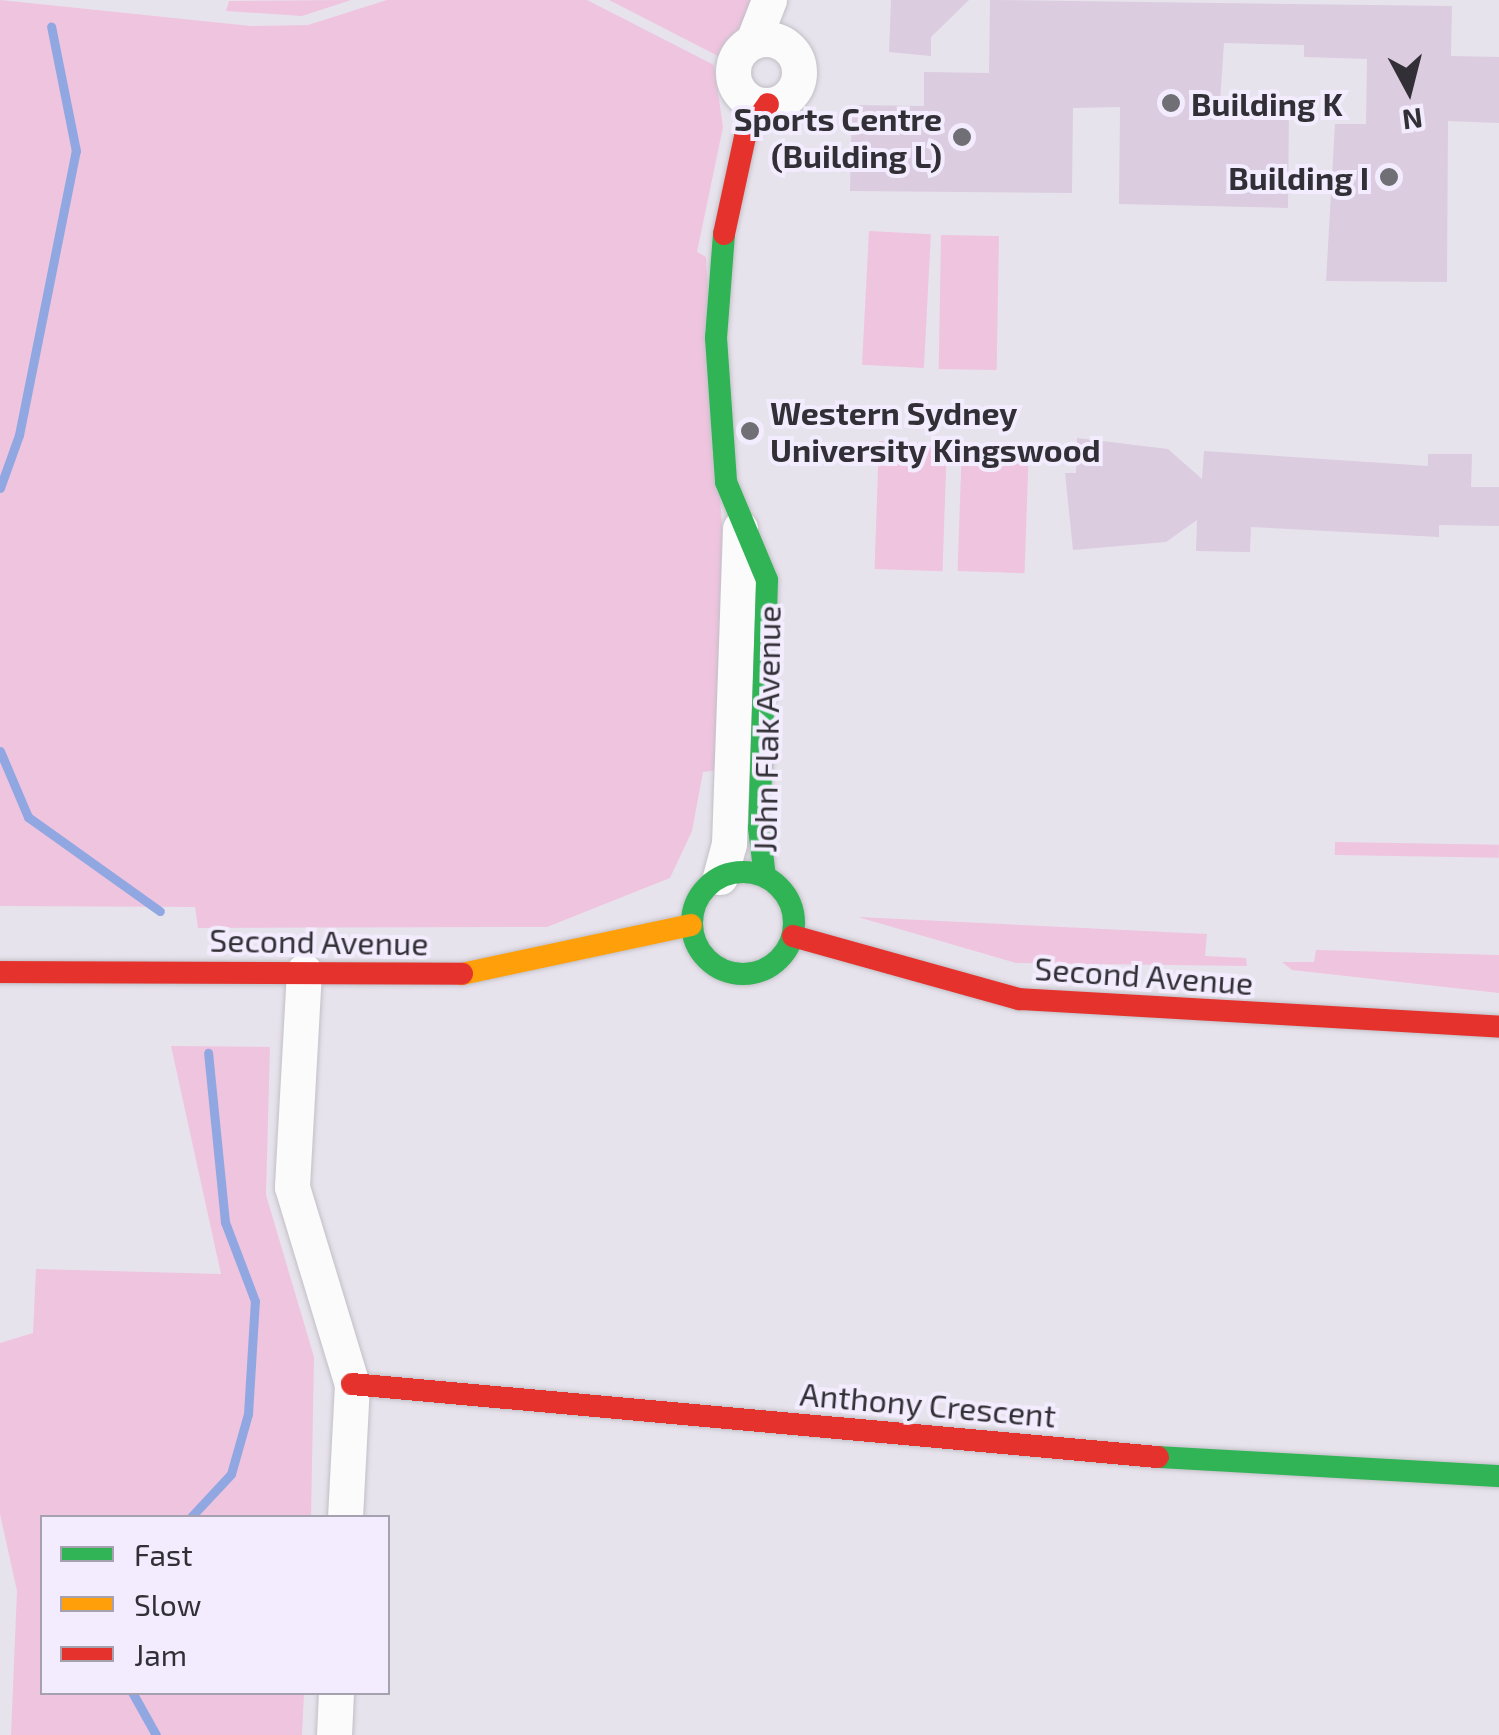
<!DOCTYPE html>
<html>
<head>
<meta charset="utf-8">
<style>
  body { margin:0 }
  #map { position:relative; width:1499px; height:1735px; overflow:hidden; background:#e7e3ec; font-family:"Exo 2",sans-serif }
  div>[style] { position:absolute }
  .green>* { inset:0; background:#efc4df; transform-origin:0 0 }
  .stream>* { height:9px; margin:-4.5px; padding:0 4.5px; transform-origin:4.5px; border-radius:4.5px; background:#91a7e1 }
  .building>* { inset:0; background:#dbccdf }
  .roads { filter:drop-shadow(0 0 2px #c2bfc6) drop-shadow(0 0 2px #c2bfc6) }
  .street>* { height:35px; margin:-17.5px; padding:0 17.5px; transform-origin:17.5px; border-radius:17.5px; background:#fbfbfc }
  .street>.ring { margin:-17.5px; padding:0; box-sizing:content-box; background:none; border:35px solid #fbfbfc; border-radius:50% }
  .fast>* { height:22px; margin:-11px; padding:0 11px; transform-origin:11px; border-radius:11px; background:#30b455 }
  .fast>.ring { margin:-11px; padding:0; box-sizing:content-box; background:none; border:22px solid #30b455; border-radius:50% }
  .slow>* { height:22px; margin:-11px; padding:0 11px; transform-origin:11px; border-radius:11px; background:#ff9f0a }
  .jam>* { height:22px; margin:-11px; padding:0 11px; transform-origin:11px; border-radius:11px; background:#e5322d }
  .dots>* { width:28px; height:28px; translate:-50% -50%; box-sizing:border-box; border:5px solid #f3ecfe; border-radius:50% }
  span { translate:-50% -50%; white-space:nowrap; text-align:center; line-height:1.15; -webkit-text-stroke:8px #f3ecfe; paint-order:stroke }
  .poi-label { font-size:32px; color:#323036; font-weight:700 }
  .left { translate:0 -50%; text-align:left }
  .right { translate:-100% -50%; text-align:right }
  .street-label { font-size:32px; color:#323036 }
  .legend { position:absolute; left:40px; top:1515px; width:350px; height:180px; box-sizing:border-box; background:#f3ecfe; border:2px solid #a6a1ae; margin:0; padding:12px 18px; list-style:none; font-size:30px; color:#323036 }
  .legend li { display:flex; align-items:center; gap:20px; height:50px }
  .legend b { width:50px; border:2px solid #a6a1ae }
  .north { position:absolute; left:1359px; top:40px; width:100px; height:100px; -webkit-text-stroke:8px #f3ecfe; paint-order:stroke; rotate:173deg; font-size:28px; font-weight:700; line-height:40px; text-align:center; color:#323036 }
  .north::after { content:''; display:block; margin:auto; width:35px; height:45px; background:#323036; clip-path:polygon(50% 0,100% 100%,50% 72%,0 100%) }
</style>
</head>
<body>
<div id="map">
  <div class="green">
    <i style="clip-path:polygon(0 0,251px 26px,308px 25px,387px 0,587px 0,714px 65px,723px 127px,697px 252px,706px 257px,722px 527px,718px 770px,703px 772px,692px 831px,670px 878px,547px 927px,198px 928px,195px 907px,0 906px)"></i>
    <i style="clip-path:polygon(351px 0,302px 16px,226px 11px,229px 1px)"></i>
    <i style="clip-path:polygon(609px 0,753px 0,746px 27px,722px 58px)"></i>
    <i style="left:869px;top:231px;width:62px;height:134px;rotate:3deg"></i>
    <i style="left:941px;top:235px;width:58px;height:134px;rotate:1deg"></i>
    <i style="left:879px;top:441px;width:68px;height:128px;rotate:2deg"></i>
    <i style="left:962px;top:444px;width:67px;height:127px;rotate:2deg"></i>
    <i style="left:1335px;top:842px;width:164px;height:13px;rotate:1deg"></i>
    <i style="clip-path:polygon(858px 917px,1207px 934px,1205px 956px,1246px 958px,1247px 966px,1016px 963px)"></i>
    <i style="clip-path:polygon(1316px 950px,1499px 955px,1499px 993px,1292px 970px,1282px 962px,1314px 962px)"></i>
    <i style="clip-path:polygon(171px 1046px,270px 1047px,266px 1195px,314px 1357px,311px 1517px,42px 1518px,42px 1692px,304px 1693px,302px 1735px,11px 1735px,17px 1591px,0 1514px,0 1343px,33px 1333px,36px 1269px,221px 1274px)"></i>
  </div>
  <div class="stream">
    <i style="left:0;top:488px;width:56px;rotate:-70.3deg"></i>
    <i style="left:19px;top:435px;width:290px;rotate:-78.7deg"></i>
    <i style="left:76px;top:151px;width:127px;rotate:-101.3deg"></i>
    <i style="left:0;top:751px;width:72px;rotate:67deg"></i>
    <i style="left:28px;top:817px;width:162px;rotate:35.5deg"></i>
    <i style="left:190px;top:1518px;width:60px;rotate:-47deg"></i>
    <i style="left:231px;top:1474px;width:62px;rotate:-74.2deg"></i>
    <i style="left:248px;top:1414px;width:113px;rotate:-86.5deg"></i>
    <i style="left:255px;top:1301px;width:85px;rotate:-110.8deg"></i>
    <i style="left:225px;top:1222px;width:170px;rotate:-95.7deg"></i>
    <i style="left:132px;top:1692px;width:49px;rotate:60.8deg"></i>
  </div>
  <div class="building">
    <i style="clip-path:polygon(891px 0,969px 0,931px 37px,931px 56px,889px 52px)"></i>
    <i style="clip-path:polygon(990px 0,1452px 6px,1451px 56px,1499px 57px,1499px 123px,1448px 121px,1447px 282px,1326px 281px,1335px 124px,1366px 124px,1367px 59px,1304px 57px,1304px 45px,1224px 43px,1220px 102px,1289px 105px,1288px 208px,1119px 204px,1120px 107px,1073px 108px,1072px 193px,850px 191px,852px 105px,924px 106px,924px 72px,989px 73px)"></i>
    <i style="clip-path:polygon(1077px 438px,1168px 449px,1202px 479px,1204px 451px,1428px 466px,1428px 454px,1472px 454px,1471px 487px,1499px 487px,1499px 526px,1439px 525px,1439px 537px,1251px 527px,1250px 552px,1196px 551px,1197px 520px,1166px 542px,1073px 550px,1065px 473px,1076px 473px)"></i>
  </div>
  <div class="roads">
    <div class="street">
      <i class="ring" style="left:733px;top:39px;width:31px;height:31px"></i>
      <i style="left:753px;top:41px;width:44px;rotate:-68.7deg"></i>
      <i style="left:720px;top:877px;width:34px;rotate:-75deg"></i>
      <i style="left:729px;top:844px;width:316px;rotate:-88deg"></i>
      <i style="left:304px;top:971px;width:216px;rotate:93.2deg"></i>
      <i style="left:292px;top:1187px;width:206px;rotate:73.1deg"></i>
      <i style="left:352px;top:1384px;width:134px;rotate:93deg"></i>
      <i style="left:334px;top:1735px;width:43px;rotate:-87.3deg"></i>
    </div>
    <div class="fast">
      <i style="left:724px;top:234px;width:104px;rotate:94.4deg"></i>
      <i style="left:716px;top:338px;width:144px;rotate:86deg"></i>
      <i style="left:726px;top:482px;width:106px;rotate:67.3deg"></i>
      <i style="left:767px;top:580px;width:248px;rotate:91.8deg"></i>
      <i style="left:759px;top:828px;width:49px;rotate:83deg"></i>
      <i class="ring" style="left:692px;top:872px;width:80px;height:80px"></i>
      <i style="left:1158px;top:1457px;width:342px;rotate:3.2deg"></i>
    </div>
    <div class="slow">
      <i style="left:462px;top:974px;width:234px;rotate:-12.1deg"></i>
    </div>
    <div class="jam">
      <i style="left:724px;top:234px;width:99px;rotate:-77.8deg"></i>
      <i style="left:745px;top:137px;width:40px;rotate:-55.1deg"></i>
      <i style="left:793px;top:936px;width:235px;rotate:15.6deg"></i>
      <i style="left:1019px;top:999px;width:481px;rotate:3.3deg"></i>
      <i style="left:0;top:972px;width:462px;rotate:0.2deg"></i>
      <i style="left:352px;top:1384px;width:809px;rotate:5.18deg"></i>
    </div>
  </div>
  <div class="dots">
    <i style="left:1171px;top:103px;background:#716f76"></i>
    <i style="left:962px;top:137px;background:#716f76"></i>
    <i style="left:1389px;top:177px;background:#716f76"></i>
    <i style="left:750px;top:431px;background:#716f76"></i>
  </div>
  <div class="poi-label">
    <span class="left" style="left:1191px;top:103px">Building K</span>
    <span class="right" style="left:942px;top:137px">Sports Centre<br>(Building L)</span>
    <span class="right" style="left:1369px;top:177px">Building I</span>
    <span class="left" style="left:770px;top:431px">Western Sydney<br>University Kingswood</span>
  </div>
  <div class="street-label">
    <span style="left:766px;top:729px;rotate:-89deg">John Flak Avenue</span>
    <span style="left:319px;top:941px;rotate:1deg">Second Avenue</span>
    <span style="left:1144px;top:975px;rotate:4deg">Second Avenue</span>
    <span style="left:928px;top:1404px;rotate:5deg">Anthony Crescent</span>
  </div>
  <ul class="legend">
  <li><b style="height:12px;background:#30b455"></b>Fast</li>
  <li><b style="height:12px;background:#ff9f0a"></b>Slow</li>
  <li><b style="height:12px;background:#e5322d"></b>Jam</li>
  </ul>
  <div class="north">N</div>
</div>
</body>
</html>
